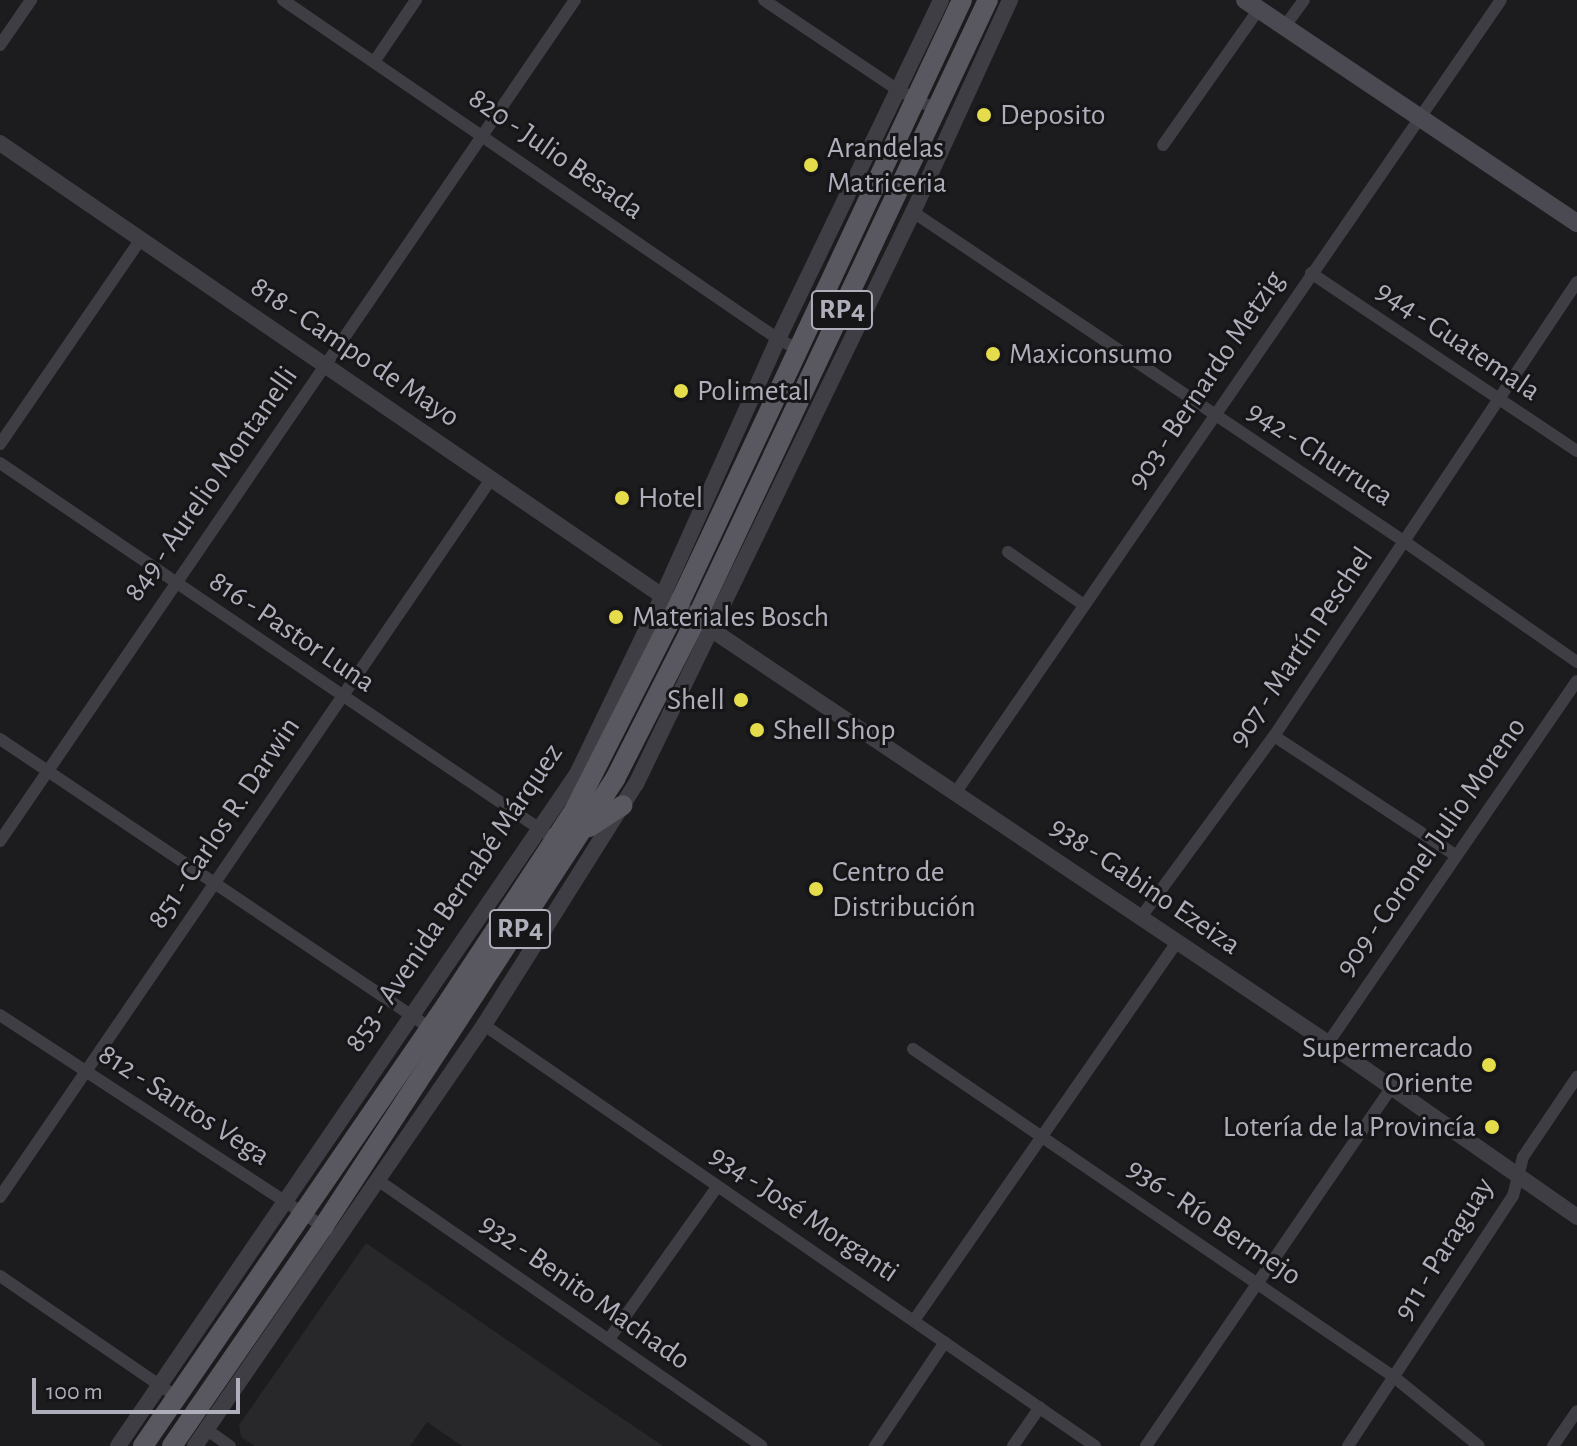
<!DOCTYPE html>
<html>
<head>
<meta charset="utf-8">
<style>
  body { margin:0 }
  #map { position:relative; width:1577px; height:1446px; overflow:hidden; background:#1c1b1d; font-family:"Alegreya Sans",sans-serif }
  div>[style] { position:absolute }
  .built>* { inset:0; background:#28272a }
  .minor>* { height:12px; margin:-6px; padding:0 6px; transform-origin:6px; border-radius:6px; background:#3f3e44 }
  .tertiary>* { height:16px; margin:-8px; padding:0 8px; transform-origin:8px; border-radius:8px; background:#3f3e44 }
  .secondary>* { height:18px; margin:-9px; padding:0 9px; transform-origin:9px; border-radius:9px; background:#4b4a52 }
  .primary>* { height:20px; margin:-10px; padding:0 10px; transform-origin:10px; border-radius:10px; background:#595860 }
  .dots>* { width:22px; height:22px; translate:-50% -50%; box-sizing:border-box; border:4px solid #161618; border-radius:50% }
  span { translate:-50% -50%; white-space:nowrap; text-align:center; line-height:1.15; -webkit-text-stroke:6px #161618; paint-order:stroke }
  .shield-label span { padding:2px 6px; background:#161618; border:2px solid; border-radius:6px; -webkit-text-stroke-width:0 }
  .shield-label { font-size:28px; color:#afafbb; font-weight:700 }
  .poi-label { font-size:30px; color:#afafbb }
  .left { translate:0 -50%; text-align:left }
  .right { translate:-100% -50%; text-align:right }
  .street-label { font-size:30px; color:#afafbb }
  .scale { position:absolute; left:32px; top:1378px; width:208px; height:36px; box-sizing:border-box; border:4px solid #afafbb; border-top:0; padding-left:10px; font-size:24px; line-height:28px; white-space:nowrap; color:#afafbb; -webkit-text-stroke:6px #161618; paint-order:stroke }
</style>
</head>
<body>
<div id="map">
  <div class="built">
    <i style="clip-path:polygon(366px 1243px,580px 1390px,663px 1446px,462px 1446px,427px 1422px,410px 1446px,255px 1446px,241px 1437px,239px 1425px)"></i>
  </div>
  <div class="minor">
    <i style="left:283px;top:0;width:600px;rotate:34.41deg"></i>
    <i style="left:778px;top:339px;width:25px;rotate:27deg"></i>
    <i style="left:764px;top:0;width:161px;rotate:33.9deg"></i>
    <i style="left:898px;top:90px;width:44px;rotate:27.1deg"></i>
    <i style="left:1285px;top:26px;width:32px;rotate:-54deg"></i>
    <i style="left:0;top:45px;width:55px;rotate:-55.4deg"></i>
    <i style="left:374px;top:62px;width:75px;rotate:-55.9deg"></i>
    <i style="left:1163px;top:145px;width:166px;rotate:-54.8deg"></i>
    <i style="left:913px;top:212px;width:592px;rotate:33.85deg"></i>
    <i style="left:1405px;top:542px;width:210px;rotate:34.9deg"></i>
    <i style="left:1311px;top:273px;width:320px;rotate:33.8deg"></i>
    <i style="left:0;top:444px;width:249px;rotate:-55.5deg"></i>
    <i style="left:0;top:463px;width:672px;rotate:34.14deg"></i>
    <i style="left:1008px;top:552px;width:93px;rotate:34.9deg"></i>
    <i style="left:1274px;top:736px;width:217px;rotate:33.3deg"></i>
    <i style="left:0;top:739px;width:518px;rotate:33.9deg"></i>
    <i style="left:956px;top:792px;width:961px;rotate:-55.47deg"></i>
    <i style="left:0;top:841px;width:1019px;rotate:-55.64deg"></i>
    <i style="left:1141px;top:917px;width:225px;rotate:-53.7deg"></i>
    <i style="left:1274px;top:736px;width:546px;rotate:-56.28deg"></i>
    <i style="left:0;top:1015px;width:392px;rotate:33.2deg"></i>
    <i style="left:484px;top:1025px;width:742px;rotate:34.57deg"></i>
    <i style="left:1328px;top:1043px;width:439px;rotate:-55.5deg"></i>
    <i style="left:913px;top:1049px;width:582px;rotate:34.29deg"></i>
    <i style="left:1394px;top:1377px;width:109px;rotate:39.1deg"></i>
    <i style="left:379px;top:1181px;width:465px;rotate:34.7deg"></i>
    <i style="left:0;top:1197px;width:870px;rotate:-55.63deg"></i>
    <i style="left:0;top:1276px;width:214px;rotate:34.4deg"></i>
    <i style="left:915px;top:1319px;width:459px;rotate:-55.2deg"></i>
    <i style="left:609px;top:1339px;width:186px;rotate:-54.6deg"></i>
    <i style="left:207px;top:1430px;width:28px;rotate:35deg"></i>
    <i style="left:875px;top:1446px;width:125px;rotate:-56.1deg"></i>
    <i style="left:1013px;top:1446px;width:47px;rotate:-55.3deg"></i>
    <i style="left:1146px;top:1446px;width:434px;rotate:-55.6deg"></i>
    <i style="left:1348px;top:1446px;width:300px;rotate:-56.6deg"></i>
    <i style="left:1513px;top:1196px;width:40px;rotate:-75.6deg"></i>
    <i style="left:1523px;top:1157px;width:97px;rotate:-56deg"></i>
    <i style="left:1553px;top:1446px;width:42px;rotate:-55.6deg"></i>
  </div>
  <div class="tertiary">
    <i style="left:0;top:143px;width:863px;rotate:34.37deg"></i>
    <i style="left:712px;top:630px;width:742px;rotate:33.84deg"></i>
    <i style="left:1328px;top:1043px;width:304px;rotate:34.9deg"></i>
    <i style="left:118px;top:1446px;width:814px;rotate:-55.67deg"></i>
    <i style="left:577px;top:774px;width:199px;rotate:-64.3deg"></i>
    <i style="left:663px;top:595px;width:281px;rotate:-65.8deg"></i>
    <i style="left:778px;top:339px;width:376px;rotate:-64.3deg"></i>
    <i style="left:195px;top:1446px;width:511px;rotate:-55.53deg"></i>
    <i style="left:484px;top:1025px;width:285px;rotate:-57.8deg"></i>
    <i style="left:636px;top:784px;width:636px;rotate:-64.16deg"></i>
    <i style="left:913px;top:212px;width:233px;rotate:-65.4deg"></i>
  </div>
  <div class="secondary">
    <i style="left:1245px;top:0;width:400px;rotate:33.9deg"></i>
  </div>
  <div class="primary">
    <i style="left:589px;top:827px;width:40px;rotate:-32.9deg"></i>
    <i style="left:143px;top:1446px;width:535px;rotate:-55.51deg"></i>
    <i style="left:446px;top:1005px;width:235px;rotate:-56.6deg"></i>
    <i style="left:575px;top:809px;width:228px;rotate:-63.1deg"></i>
    <i style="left:678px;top:606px;width:669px;rotate:-64.89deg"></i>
    <i style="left:172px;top:1446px;width:266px;rotate:-55.4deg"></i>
    <i style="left:323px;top:1227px;width:535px;rotate:-56.9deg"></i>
    <i style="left:615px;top:779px;width:179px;rotate:-63.1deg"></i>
    <i style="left:696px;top:619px;width:684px;rotate:-64.75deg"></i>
  </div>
  <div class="dots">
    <i style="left:984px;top:115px;background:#e4dc4b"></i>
    <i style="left:811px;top:165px;background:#e4dc4b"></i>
    <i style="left:993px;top:354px;background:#e4dc4b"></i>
    <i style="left:681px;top:391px;background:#e4dc4b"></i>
    <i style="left:622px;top:498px;background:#e4dc4b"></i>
    <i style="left:616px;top:617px;background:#e4dc4b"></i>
    <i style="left:741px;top:700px;background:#e4dc4b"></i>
    <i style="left:757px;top:730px;background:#e4dc4b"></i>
    <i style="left:816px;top:889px;background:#e4dc4b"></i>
    <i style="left:1489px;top:1065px;background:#e4dc4b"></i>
    <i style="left:1492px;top:1127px;background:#e4dc4b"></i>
  </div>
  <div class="shield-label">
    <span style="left:842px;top:310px">RP4</span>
    <span style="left:520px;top:929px">RP4</span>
  </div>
  <div class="poi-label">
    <span class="left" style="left:1000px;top:115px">Deposito</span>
    <span class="left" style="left:827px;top:165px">Arandelas<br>Matriceria</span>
    <span class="left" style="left:1009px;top:354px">Maxiconsumo</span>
    <span class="left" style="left:697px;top:391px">Polimetal</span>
    <span class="left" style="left:638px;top:498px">Hotel</span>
    <span class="left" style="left:632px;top:617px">Materiales Bosch</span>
    <span class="right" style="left:725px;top:700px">Shell</span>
    <span class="left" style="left:773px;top:730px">Shell Shop</span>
    <span class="left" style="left:832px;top:889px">Centro de<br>Distribución</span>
    <span class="right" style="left:1473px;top:1065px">Supermercado<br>Oriente</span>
    <span class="right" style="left:1476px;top:1127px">Lotería de la Provincía</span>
  </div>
  <div class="street-label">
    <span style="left:556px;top:154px;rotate:35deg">820 - Julio Besada</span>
    <span style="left:1458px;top:341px;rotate:34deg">944 - Guatemala</span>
    <span style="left:355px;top:352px;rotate:34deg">818 - Campo de Mayo</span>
    <span style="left:1206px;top:380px;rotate:-56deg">903 - Bernardo Metzig</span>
    <span style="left:1320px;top:454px;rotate:33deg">942 - Churruca</span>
    <span style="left:211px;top:484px;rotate:-55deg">849 - Aurelio Montanelli</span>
    <span style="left:292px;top:632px;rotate:34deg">816 - Pastor Luna</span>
    <span style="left:1301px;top:647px;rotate:-56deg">907 - Martín Peschel</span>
    <span style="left:224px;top:823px;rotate:-56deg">851 - Carlos R. Darwin</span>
    <span style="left:1431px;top:847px;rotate:-55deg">909 - Coronel Julio Moreno</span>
    <span style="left:1145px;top:886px;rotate:34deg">938 - Gabino Ezeiza</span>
    <span style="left:454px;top:898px;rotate:-56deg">853 - Avenida Bernabé Márquez</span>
    <span style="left:184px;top:1105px;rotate:33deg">812 - Santos Vega</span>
    <span style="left:804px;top:1214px;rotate:34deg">934 - José Morganti</span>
    <span style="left:1214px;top:1222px;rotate:34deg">936 - Río Bermejo</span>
    <span style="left:1444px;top:1249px;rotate:-58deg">911 - Paraguay</span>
    <span style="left:585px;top:1292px;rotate:35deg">932 - Benito Machado</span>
  </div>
  <div class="scale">100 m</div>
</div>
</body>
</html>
